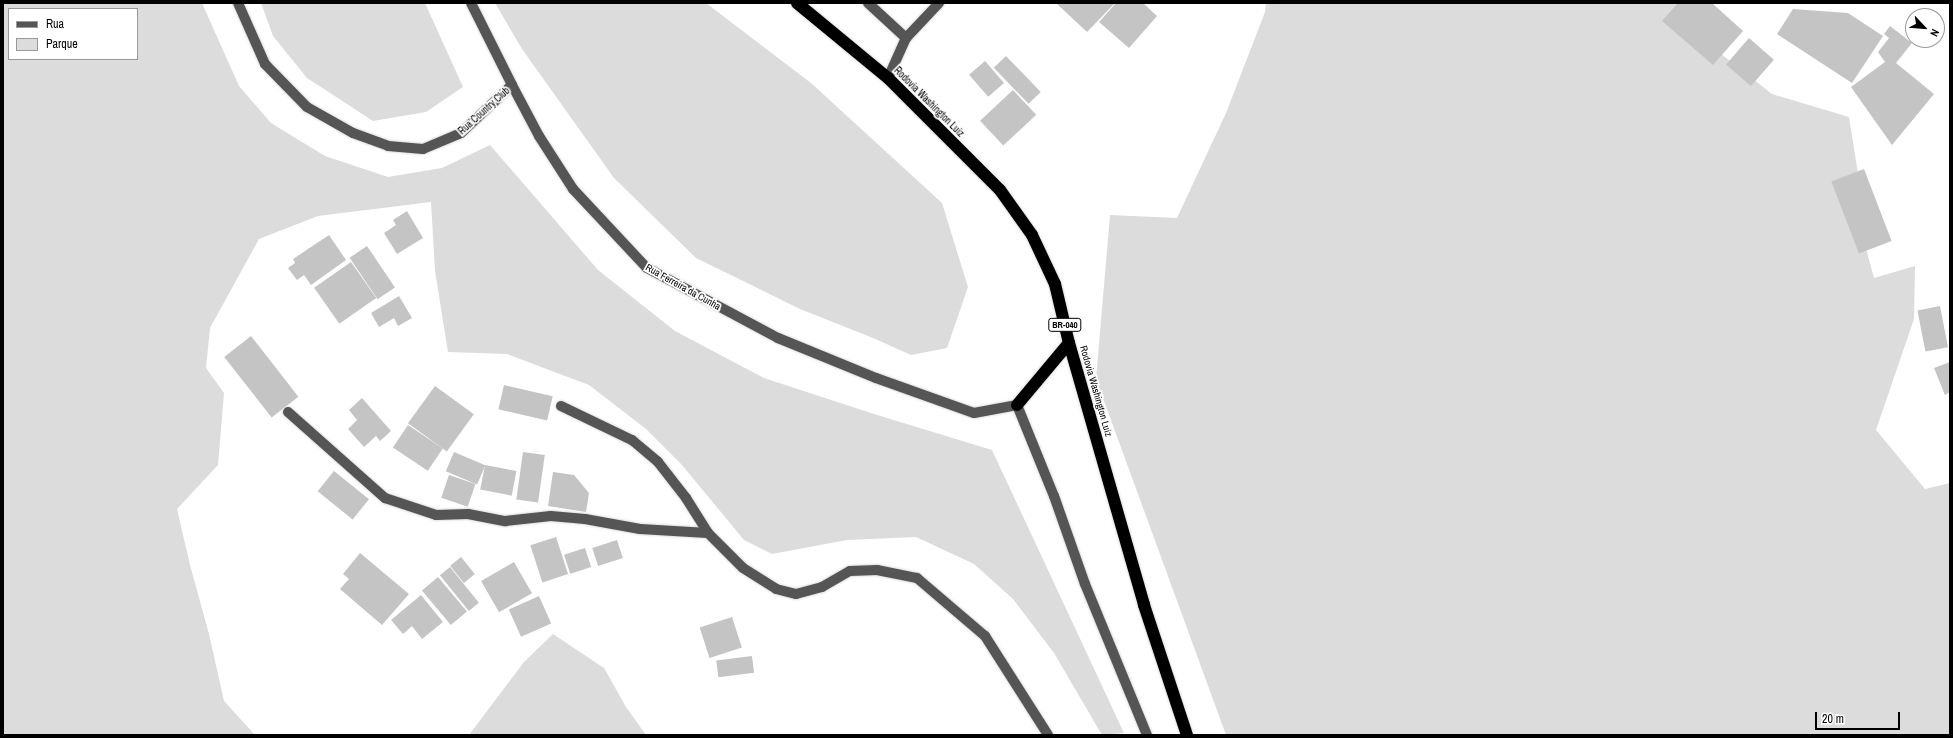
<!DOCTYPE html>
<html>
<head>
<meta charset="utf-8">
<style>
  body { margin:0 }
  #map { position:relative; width:1953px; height:738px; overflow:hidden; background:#fff; font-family:"Archivo Narrow",sans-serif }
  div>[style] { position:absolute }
  .green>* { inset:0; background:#dcdcdc }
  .building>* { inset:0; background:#c4c4c4; transform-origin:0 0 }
  .roads { filter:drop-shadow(0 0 1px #dbdbdb) drop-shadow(0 0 1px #dbdbdb) }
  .minor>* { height:10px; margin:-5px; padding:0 5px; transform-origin:5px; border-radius:5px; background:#555 }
  .highway>* { height:12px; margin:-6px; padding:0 6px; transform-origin:6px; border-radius:6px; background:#000 }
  span { translate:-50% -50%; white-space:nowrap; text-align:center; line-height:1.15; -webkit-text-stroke:3.5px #fff; paint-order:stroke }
  .shield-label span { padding:1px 3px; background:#fff; border:1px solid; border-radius:3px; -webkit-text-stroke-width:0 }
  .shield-label { font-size:9px; color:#000; font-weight:700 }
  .street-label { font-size:10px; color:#000 }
  .frame { position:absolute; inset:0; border:4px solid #000; pointer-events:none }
  .legend { position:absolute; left:8px; top:8px; width:130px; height:52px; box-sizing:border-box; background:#fff; border:1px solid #999; margin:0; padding:5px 7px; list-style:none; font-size:12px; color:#000 }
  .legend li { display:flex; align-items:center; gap:8px; height:20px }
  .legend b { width:20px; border:1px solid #999 }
  .north { position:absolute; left:1905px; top:8px; width:40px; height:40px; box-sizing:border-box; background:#fff; border:1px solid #999; border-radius:50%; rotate:116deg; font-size:11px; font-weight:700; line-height:16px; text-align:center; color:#000 }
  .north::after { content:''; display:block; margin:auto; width:14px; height:18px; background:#000; clip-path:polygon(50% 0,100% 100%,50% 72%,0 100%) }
  .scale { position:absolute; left:1815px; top:712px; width:85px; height:18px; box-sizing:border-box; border:2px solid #000; border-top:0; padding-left:5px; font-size:12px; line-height:14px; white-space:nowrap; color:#000; -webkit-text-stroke:3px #fff; paint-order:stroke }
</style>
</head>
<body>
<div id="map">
  <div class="green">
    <i style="clip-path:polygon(evenodd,3px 3px,202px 3px,239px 86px,271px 123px,325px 156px,388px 177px,442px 168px,490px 145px,598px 270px,675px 331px,764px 378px,874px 414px,992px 450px,1124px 733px,1102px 735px,1054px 653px,1013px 599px,974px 564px,916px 537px,847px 540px,772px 554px,744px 540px,682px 465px,646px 429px,589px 385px,507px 354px,448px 352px,435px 271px,431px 202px,318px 216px,259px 239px,210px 328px,206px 368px,224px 393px,218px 465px,177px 509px,190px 565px,209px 634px,224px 701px,255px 735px,3px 735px,3px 3px,9px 9px,137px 9px,137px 59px,9px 59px,9px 9px)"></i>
    <i style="clip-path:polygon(261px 3px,425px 3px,463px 87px,426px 112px,373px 121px,307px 78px,273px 36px)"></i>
    <i style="clip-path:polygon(495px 3px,706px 3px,811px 83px,942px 203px,968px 287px,947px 348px,911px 355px,873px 338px,800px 309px,696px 258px,614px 178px,522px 49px)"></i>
    <i style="clip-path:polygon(1266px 3px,1690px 3px,1711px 46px,1772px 94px,1849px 117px,1862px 199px,1865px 245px,1874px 278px,1915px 266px,1914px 319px,1876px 430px,1925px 489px,1950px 483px,1950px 735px,1226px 735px,1096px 379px,1110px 215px,1177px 218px,1226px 113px,1265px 12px)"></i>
    <i style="clip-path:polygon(553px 634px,604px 668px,626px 707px,646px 735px,469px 735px,524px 662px)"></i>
  </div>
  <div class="building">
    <i style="clip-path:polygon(1056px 3px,1115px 3px,1087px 32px)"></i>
    <i style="clip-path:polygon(1116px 3px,1143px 3px,1157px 16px,1129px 48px,1099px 22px)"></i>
    <i style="clip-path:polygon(1678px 3px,1712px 3px,1743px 31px,1713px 65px,1662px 21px)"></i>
    <i style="clip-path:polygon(1793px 9px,1848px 13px,1883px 36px,1852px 83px,1777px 34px)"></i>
    <i style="clip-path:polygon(1890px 26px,1912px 43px,1896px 63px,1934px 94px,1892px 145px,1851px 87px,1885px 62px,1878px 52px,1889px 38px,1884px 34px)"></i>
    <i style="left:1749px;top:38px;width:33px;height:35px;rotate:41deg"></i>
    <i style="left:1006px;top:56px;width:50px;height:17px;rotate:46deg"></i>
    <i style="left:985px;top:61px;width:29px;height:21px;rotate:49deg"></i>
    <i style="left:1013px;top:90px;width:34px;height:45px;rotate:47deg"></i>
    <i style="left:1864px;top:169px;width:77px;height:35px;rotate:69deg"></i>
    <i style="clip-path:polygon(407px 211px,423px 238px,397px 254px,384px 233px,396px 225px,393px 220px)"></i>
    <i style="clip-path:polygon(329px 235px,346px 260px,311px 285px,304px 275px,297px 280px,288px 268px,295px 263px,293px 259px)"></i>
    <i style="left:367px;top:246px;width:50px;height:21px;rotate:56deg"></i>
    <i style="left:351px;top:262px;width:44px;height:45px;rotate:55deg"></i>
    <i style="clip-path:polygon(399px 296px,412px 318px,398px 326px,394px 318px,379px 327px,371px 313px)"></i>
    <i style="left:1940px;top:306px;width:42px;height:23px;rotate:79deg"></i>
    <i style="left:251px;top:336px;width:77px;height:34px;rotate:52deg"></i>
    <i style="clip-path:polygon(1950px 362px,1950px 392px,1945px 395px,1934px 368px)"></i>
    <i style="left:504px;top:385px;width:50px;height:25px;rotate:13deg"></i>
    <i style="left:435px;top:386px;width:48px;height:46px;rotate:36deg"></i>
    <i style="clip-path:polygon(362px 398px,391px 431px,380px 441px,376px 436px,364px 447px,348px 429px,357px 420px,349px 410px)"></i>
    <i style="left:408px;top:425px;width:42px;height:27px;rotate:34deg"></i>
    <i style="left:454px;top:452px;width:34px;height:21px;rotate:23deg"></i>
    <i style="left:523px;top:452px;width:22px;height:48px;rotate:8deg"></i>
    <i style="left:485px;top:465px;width:32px;height:25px;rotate:11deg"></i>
    <i style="left:334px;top:471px;width:45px;height:26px;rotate:39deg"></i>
    <i style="clip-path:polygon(553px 472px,574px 475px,589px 493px,586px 512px,548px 506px)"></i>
    <i style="left:449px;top:475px;width:28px;height:24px;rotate:19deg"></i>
    <i style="left:556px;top:537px;width:39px;height:27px;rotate:72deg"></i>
    <i style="left:617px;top:540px;width:19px;height:26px;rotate:72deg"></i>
    <i style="left:585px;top:548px;width:20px;height:22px;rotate:72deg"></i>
    <i style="clip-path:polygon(360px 553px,409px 594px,382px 625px,340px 589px,349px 579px,343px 574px)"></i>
    <i style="left:461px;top:557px;width:22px;height:14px;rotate:51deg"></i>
    <i style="left:514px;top:562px;width:36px;height:38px;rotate:60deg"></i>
    <i style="left:450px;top:567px;width:46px;height:13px;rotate:51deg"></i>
    <i style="left:438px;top:577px;width:45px;height:21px;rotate:50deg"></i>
    <i style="clip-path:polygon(421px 595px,443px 622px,422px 639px,412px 626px,403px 634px,391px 620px)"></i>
    <i style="left:539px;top:596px;width:30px;height:33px;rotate:66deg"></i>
    <i style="left:732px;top:617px;width:32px;height:34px;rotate:72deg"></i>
    <i style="left:752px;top:656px;width:17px;height:36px;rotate:83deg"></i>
  </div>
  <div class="roads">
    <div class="minor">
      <i style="left:238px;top:3px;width:67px;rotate:66.1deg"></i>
      <i style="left:265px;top:64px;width:60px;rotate:45.7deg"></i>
      <i style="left:307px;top:107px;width:53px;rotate:29.5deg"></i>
      <i style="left:353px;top:133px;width:37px;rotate:20deg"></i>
      <i style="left:388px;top:146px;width:35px;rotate:5deg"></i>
      <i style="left:423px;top:149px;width:41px;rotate:-22.8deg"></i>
      <i style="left:461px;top:133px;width:70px;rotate:-43.3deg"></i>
      <i style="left:471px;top:3px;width:92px;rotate:63.4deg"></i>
      <i style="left:512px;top:85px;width:58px;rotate:62.1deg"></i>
      <i style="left:539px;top:136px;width:63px;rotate:57.3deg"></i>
      <i style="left:573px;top:189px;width:108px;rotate:46.9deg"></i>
      <i style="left:647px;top:268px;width:149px;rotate:28.1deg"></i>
      <i style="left:778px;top:338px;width:106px;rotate:22.2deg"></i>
      <i style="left:876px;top:378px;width:104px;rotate:19.7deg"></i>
      <i style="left:974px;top:413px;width:44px;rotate:-10.5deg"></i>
      <i style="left:1017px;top:405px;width:98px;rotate:67.9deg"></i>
      <i style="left:1054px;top:496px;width:93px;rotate:70.6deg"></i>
      <i style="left:1085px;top:584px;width:163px;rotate:67.7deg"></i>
      <i style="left:868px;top:3px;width:52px;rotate:42.6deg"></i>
      <i style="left:888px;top:78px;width:44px;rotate:-65.8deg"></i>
      <i style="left:906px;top:38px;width:48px;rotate:-46.7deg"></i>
      <i style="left:561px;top:406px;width:79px;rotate:25.6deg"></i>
      <i style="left:632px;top:440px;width:34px;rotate:40deg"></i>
      <i style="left:658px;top:462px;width:46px;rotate:52.1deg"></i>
      <i style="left:686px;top:498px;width:41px;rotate:57.8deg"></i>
      <i style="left:708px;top:533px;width:49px;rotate:45deg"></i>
      <i style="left:743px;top:568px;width:39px;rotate:32deg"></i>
      <i style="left:776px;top:589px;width:21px;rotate:14deg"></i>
      <i style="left:796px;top:594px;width:27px;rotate:-15deg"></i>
      <i style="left:822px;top:587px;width:32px;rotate:-30deg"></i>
      <i style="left:850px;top:571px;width:27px;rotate:-2deg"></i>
      <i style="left:877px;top:570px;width:41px;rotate:11.3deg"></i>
      <i style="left:917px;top:578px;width:89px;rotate:40.5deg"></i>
      <i style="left:985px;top:636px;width:117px;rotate:57.5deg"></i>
      <i style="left:288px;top:412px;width:130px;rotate:41.6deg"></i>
      <i style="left:385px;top:498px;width:54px;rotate:18.4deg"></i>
      <i style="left:436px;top:515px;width:32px;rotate:-2deg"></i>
      <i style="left:468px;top:514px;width:38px;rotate:11deg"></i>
      <i style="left:505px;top:521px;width:46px;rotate:-6.2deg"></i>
      <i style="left:551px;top:516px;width:34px;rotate:5deg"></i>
      <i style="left:585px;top:519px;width:56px;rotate:10.3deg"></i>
      <i style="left:640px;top:529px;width:68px;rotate:3.4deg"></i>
    </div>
    <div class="highway">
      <i style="left:797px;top:3px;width:118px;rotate:39.5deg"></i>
      <i style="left:888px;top:78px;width:158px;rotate:45deg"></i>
      <i style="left:1000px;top:190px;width:55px;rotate:54.6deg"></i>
      <i style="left:1032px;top:235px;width:54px;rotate:64.9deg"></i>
      <i style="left:1055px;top:284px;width:61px;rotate:76.7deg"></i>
      <i style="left:1069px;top:343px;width:273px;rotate:74deg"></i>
      <i style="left:1144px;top:605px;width:137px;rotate:71.7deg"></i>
      <i style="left:1017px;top:405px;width:81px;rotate:-50deg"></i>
    </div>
  </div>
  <div class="shield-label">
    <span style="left:1065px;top:325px">BR-040</span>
  </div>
  <div class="street-label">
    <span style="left:929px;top:102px;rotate:45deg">Rodovia Washington Luiz</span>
    <span style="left:484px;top:111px;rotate:-42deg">Rua Country Club</span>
    <span style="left:683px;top:287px;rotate:29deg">Rua Ferreira da Cunha</span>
    <span style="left:1096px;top:391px;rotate:74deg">Rodovia Washington Luiz</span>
  </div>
  <div class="frame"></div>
  <ul class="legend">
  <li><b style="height:5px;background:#555"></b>Rua</li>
  <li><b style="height:11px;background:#dcdcdc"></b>Parque</li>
  </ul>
  <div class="north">N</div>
  <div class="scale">20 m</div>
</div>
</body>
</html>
